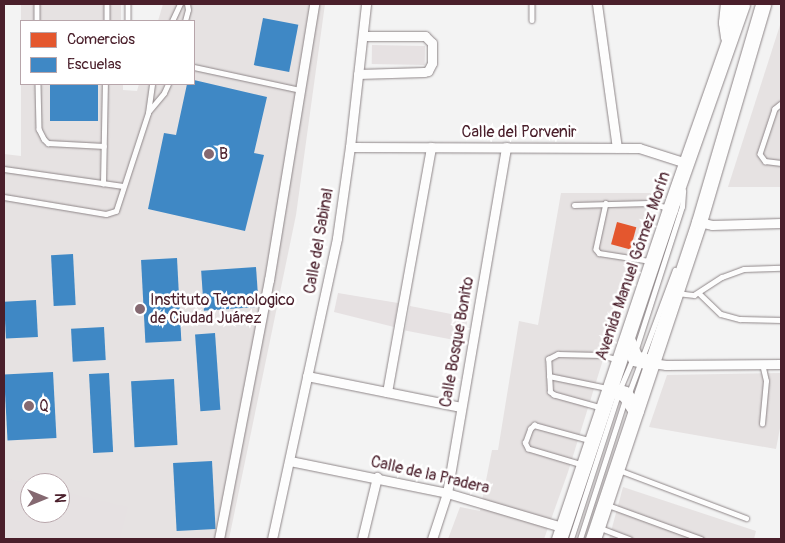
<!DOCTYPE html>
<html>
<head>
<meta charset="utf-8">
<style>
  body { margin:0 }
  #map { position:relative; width:785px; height:543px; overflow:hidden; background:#f3f3f3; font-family:Pangolin,sans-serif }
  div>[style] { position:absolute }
  .built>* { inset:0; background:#e6e2e2; transform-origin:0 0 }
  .green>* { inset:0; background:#e6e1e2; transform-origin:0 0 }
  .shops>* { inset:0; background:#e4572e; transform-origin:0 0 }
  .schools>* { inset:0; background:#3f88c5; transform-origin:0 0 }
  .roads { filter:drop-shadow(0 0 1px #8e8688) drop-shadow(0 0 1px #8e8688) }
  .lane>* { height:4.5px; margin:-2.25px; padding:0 2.25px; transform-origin:2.25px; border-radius:2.25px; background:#fdfdfd }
  .street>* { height:9px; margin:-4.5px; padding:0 4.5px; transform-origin:4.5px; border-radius:4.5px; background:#fdfdfd }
  .primary>* { height:15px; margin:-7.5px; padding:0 7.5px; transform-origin:7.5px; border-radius:7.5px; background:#fdfdfd }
  .dots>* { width:14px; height:14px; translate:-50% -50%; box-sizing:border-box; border:2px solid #fff; border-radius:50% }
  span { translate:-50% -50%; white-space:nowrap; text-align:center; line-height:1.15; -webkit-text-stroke:5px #fff; paint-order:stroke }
  .street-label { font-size:16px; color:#4a1f2b }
  .poi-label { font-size:16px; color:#4a1f2b }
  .left { translate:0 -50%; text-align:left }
  .frame { position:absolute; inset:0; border:5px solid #4a1f2b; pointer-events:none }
  .legend { position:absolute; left:20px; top:20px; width:175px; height:65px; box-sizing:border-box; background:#fff; border:1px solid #b7a5aa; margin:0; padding:6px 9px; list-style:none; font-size:15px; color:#4a1f2b }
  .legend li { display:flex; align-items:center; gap:10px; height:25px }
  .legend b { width:25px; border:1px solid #b7a5aa }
  .north { position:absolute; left:20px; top:473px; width:50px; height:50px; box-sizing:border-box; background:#fff; border:1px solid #b7a5aa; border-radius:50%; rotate:90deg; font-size:14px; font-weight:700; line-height:20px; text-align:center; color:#4a1f2b }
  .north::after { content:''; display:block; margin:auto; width:18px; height:22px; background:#856971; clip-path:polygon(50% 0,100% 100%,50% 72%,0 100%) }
</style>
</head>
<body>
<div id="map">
  <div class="built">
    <i style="left:21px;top:4px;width:100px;height:17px"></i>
    <i style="clip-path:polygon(evenodd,163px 4px,325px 4px,296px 215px,229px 539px,4px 539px,4px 154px,21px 156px,21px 40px,21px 84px,123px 84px,123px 90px,137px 91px,139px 84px,194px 84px,194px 21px,158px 21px,163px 4px,30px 483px,60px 483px,60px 513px,30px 513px,30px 483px)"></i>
    <i style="clip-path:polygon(781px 22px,781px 187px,728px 187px)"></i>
    <i style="clip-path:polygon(561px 193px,655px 193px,568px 472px,544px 539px,448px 539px,460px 507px,480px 511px,492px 450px,498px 450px,519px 321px,538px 325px)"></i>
    <i style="clip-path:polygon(781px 373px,781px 423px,776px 449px,649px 427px,667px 375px)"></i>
    <i style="clip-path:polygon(623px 487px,756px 531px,754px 539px,609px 539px)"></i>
  </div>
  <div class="green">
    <i style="left:372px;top:45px;width:53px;height:19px;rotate:1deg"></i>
    <i style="clip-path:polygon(338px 293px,398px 303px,394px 327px,334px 312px)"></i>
    <i style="left:410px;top:306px;width:59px;height:25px;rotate:11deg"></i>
    <i style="clip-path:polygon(4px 478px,30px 484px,30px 513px,60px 513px,60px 491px,128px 507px,120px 539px,4px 539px)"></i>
  </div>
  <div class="shops">
    <i style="left:617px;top:222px;width:20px;height:23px;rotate:15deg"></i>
  </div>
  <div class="schools">
    <i style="left:263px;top:18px;width:36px;height:48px;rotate:11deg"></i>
    <i style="clip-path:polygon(194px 80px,267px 97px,254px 153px,264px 155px,245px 231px,148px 209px,164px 133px,176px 135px,187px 84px,194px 84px)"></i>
    <i style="left:50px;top:84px;width:48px;height:37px"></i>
    <i style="left:73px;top:254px;width:51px;height:22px;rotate:87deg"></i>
    <i style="left:177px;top:258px;width:83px;height:36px;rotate:87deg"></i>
    <i style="left:256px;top:267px;width:40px;height:55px;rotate:86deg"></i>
    <i style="left:36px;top:300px;width:37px;height:32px;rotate:87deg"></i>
    <i style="left:104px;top:327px;width:33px;height:33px;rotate:87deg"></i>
    <i style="left:215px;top:333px;width:77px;height:20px;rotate:86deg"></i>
    <i style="left:53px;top:372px;width:66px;height:49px;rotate:87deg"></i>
    <i style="left:109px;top:373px;width:79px;height:20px;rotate:87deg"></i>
    <i style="left:174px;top:379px;width:66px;height:43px;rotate:87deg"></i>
    <i style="left:212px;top:461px;width:68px;height:39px;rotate:87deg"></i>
  </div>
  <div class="roads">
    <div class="lane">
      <i style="left:37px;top:4px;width:17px;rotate:90deg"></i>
      <i style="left:107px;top:4px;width:17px;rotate:90deg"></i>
      <i style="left:128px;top:4px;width:17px;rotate:90deg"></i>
      <i style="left:532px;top:4px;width:16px;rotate:90deg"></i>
      <i style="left:172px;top:21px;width:19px;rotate:-65deg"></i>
      <i style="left:185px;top:21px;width:11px;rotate:-75deg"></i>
      <i style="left:188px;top:10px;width:6px;rotate:-99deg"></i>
      <i style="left:194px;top:67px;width:108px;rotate:12.2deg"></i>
      <i style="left:38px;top:84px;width:45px;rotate:88.7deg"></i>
      <i style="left:39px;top:129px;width:11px;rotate:63deg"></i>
      <i style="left:44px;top:139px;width:6px;rotate:45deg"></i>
      <i style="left:48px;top:143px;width:56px;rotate:3.1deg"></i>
      <i style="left:781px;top:104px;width:8px;rotate:140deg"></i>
      <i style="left:775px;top:109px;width:47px;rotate:108.4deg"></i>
      <i style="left:760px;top:154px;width:9px;rotate:54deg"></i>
      <i style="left:765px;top:161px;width:16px;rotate:7deg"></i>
      <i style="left:149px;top:111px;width:23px;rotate:-50deg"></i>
      <i style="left:164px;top:93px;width:10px;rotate:-66deg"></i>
      <i style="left:4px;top:169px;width:120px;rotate:8.1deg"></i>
      <i style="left:103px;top:184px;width:100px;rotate:-88.9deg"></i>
      <i style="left:4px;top:197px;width:103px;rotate:9.5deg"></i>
      <i style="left:106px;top:214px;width:10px;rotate:-17deg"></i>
      <i style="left:116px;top:211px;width:103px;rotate:-71.9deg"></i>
      <i style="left:148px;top:113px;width:29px;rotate:-82deg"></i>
      <i style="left:606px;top:203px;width:47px;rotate:102.3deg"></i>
      <i style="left:596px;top:249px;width:5px;rotate:53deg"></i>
      <i style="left:599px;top:253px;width:52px;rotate:8.9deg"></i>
      <i style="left:574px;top:205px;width:74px;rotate:-1.5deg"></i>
      <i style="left:648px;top:203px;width:22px;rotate:13deg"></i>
      <i style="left:677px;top:293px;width:17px;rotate:7deg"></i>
      <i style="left:694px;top:295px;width:33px;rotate:-33deg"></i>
      <i style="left:722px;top:277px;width:23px;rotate:-20deg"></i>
      <i style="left:744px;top:269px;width:37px;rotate:-2deg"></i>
      <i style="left:699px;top:293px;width:30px;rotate:44deg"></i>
      <i style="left:721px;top:314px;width:20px;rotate:15deg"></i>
      <i style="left:740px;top:319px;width:41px;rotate:1.4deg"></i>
      <i style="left:636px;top:349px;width:149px;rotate:-72.1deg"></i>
      <i style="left:682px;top:207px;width:16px;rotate:-86deg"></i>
      <i style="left:549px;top:376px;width:59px;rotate:11.7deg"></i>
      <i style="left:629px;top:393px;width:131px;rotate:-69.5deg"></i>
      <i style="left:601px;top:408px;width:49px;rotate:-164.5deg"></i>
      <i style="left:554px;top:395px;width:5px;rotate:-143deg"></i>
      <i style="left:550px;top:392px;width:33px;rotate:-93deg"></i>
      <i style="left:548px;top:359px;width:11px;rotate:-27deg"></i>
      <i style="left:558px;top:354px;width:43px;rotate:1.3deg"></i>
      <i style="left:601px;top:355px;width:16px;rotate:15deg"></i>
      <i style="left:762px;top:424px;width:43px;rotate:-84.7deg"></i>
      <i style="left:766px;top:381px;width:17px;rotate:-103deg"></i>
      <i style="left:582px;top:465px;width:56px;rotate:-163.5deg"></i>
      <i style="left:528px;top:449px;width:7px;rotate:-117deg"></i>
      <i style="left:525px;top:443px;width:15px;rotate:-70deg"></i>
      <i style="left:530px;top:429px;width:6px;rotate:-45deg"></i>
      <i style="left:534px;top:425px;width:57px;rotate:15.3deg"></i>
      <i style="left:619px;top:470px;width:136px;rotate:20.7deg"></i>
      <i style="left:608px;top:505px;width:99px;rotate:20.1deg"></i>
      <i style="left:598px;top:527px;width:34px;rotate:21deg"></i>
      <i style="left:571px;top:539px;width:156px;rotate:-72deg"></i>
      <i style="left:619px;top:391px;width:36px;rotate:-67deg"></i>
      <i style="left:580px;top:539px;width:146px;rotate:-72.1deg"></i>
    </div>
    <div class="street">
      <i style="left:597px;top:4px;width:145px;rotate:82.1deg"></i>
      <i style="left:358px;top:74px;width:66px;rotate:-1.7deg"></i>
      <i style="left:424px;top:72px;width:4px;rotate:-14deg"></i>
      <i style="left:428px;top:71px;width:9px;rotate:-63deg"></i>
      <i style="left:432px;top:63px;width:20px;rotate:-90deg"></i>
      <i style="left:432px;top:43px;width:10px;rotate:-135deg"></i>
      <i style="left:425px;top:36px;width:62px;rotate:180deg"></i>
      <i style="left:350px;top:147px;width:289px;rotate:0.2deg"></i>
      <i style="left:639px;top:148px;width:49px;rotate:17.7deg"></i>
      <i style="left:699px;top:222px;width:13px;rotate:13deg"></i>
      <i style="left:712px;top:225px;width:69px;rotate:-1.7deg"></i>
      <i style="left:652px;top:363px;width:14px;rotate:8deg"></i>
      <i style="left:666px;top:365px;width:115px;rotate:-0.5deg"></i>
      <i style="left:307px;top:376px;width:157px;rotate:11.4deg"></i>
      <i style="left:387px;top:392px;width:249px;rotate:-79.8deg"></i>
      <i style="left:290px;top:461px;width:160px;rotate:11.5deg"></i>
      <i style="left:447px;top:493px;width:120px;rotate:16.5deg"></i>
      <i style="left:219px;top:539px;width:264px;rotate:-79.1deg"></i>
      <i style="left:269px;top:280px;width:280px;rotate:-80.7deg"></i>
      <i style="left:272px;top:539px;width:308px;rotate:-77.8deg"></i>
      <i style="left:337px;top:238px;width:92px;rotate:-81.9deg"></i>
      <i style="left:350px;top:147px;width:144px;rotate:-83.6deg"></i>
      <i style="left:362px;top:539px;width:64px;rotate:-76.4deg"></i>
      <i style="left:432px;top:539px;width:48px;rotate:-71.9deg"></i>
      <i style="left:447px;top:493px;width:351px;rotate:-80.3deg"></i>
    </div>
    <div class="primary">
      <i style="left:728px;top:37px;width:15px;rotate:-98deg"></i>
      <i style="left:726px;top:22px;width:18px;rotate:-84deg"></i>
      <i style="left:627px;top:339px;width:21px;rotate:67deg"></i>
      <i style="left:635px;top:358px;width:18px;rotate:16deg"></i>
      <i style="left:610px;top:389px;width:16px;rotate:18deg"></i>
      <i style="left:625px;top:394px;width:20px;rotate:57deg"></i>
      <i style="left:559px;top:539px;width:348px;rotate:-71.4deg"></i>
      <i style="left:670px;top:209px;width:217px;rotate:-70.6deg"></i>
      <i style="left:593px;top:539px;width:334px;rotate:-71.5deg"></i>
      <i style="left:699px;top:222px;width:227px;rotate:-73.6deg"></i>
    </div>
  </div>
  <div class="dots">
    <i style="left:209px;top:154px;background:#856971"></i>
    <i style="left:140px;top:309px;background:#856971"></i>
    <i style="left:29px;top:406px;background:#856971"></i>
  </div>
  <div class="street-label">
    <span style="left:519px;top:132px">Calle del Porvenir</span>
    <span style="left:319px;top:241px;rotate:-80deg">Calle del Sabinal</span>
    <span style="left:633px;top:266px;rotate:-71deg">Avenida Manuel Gómez Morín</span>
    <span style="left:457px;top:342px;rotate:-80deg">Calle Bosque Bonito</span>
    <span style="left:430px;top:475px;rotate:13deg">Calle de la Pradera</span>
  </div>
  <div class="poi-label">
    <span class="left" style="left:219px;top:154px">B</span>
    <span class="left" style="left:150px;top:309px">Instituto Tecnologico<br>de Ciudad Juárez</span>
    <span class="left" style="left:39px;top:406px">Q</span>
  </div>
  <div class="frame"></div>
  <ul class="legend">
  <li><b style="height:14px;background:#e4572e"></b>Comercios</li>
  <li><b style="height:14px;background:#3f88c5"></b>Escuelas</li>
  </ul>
  <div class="north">N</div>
</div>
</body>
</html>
